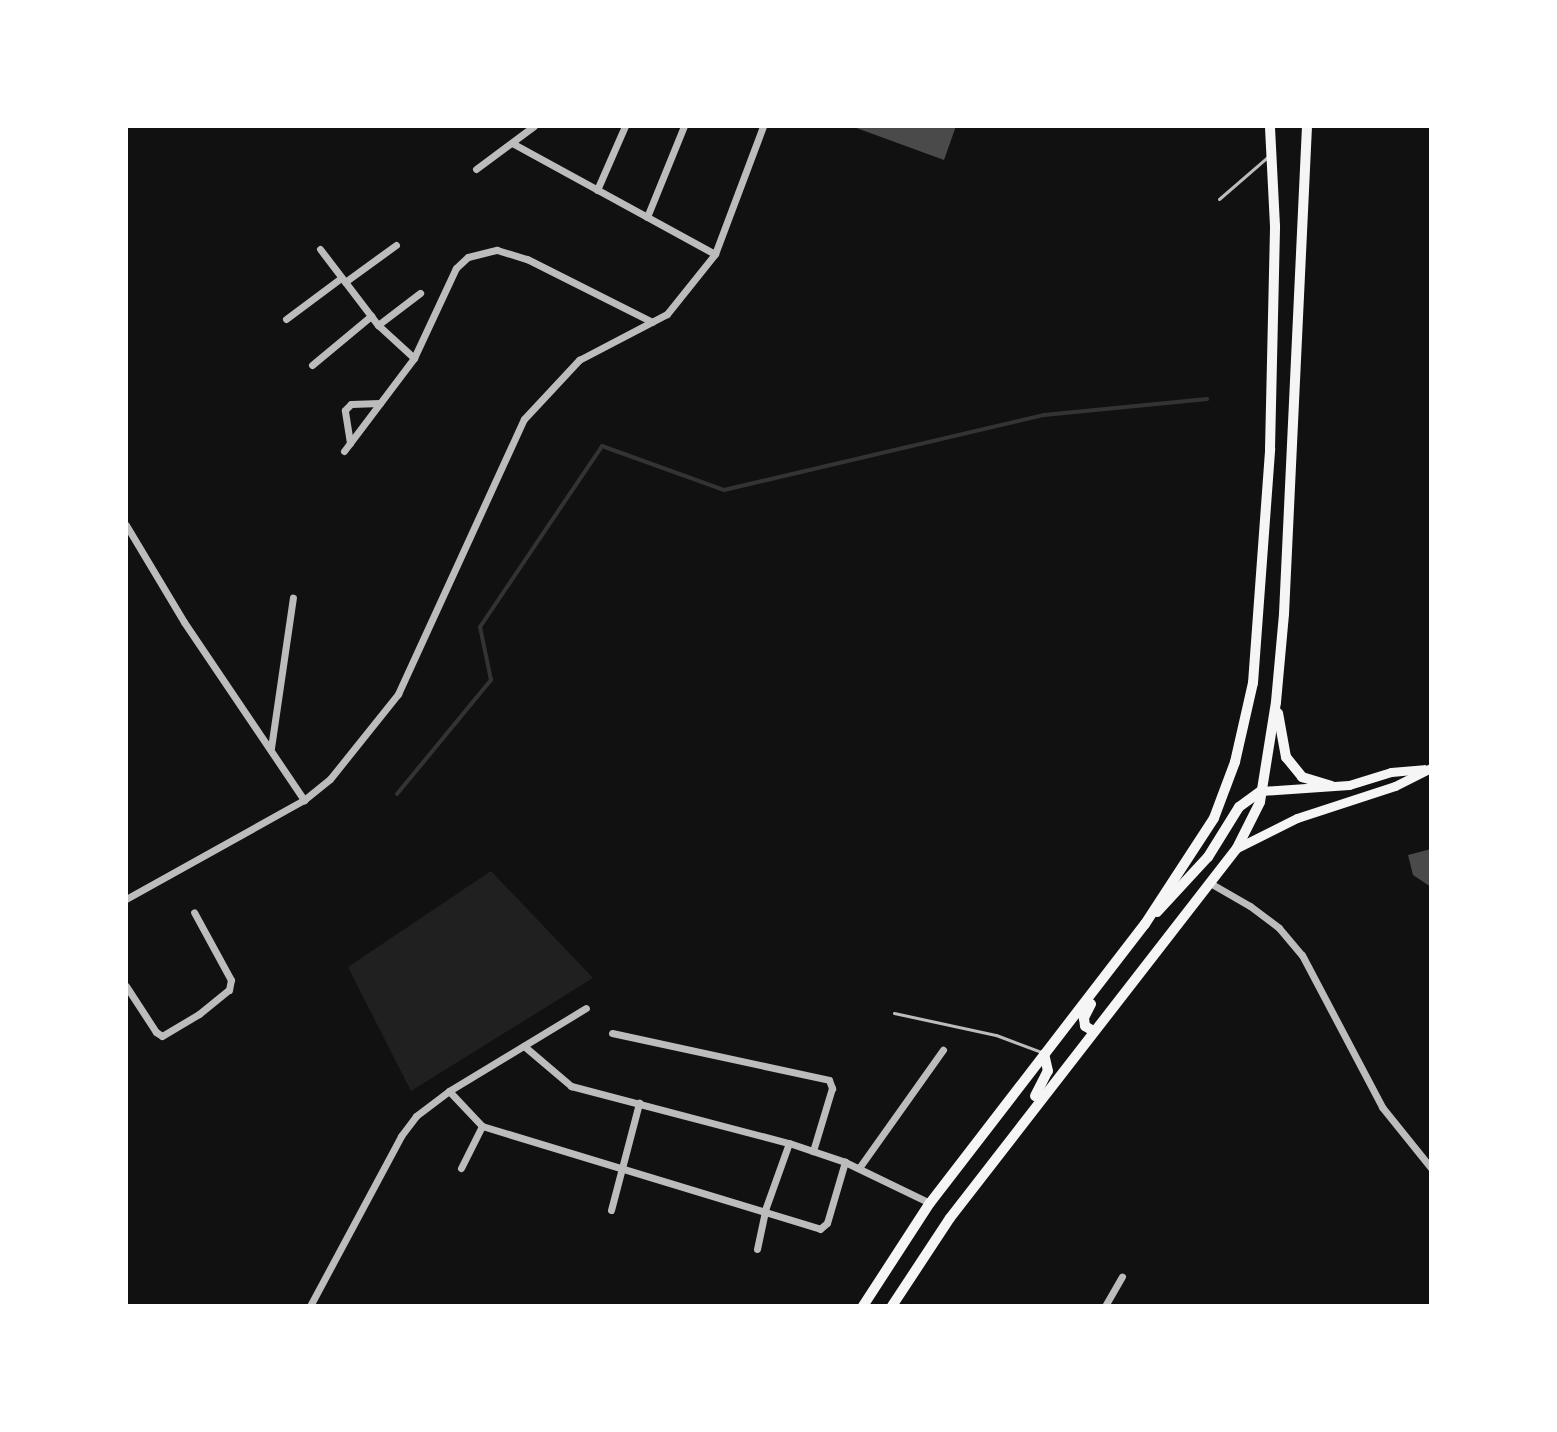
<!DOCTYPE html>
<html>
<head>
<meta charset="utf-8">
<style>
  body { margin:0 }
  #map { position:relative; width:1557px; height:1432px; overflow:hidden; background:#111; font-family:Roboto,sans-serif }
  div>[style] { position:absolute }
  .green>* { inset:0; background:#202020 }
  .stream>* { height:4px; margin:-2px; padding:0 2px; transform-origin:2px; border-radius:2px; background:#333 }
  .building>* { inset:0; background:#4a4a4a }
  .service>* { height:3px; margin:-1.5px; padding:0 1.5px; transform-origin:1.5px; border-radius:1.5px; background:#bcbcbc }
  .minor>* { height:7px; margin:-3.5px; padding:0 3.5px; transform-origin:3.5px; border-radius:3.5px; background:#bcbcbc }
  .secondary>* { height:9px; margin:-4.5px; padding:0 4.5px; transform-origin:4.5px; border-radius:4.5px; background:#f5f5f5 }
  .primary>* { height:10px; margin:-5px; padding:0 5px; transform-origin:5px; border-radius:5px; background:#f5f5f5 }
  span { translate:-50% -50%; white-space:nowrap; text-align:center; line-height:1.15; -webkit-text-stroke:8px #fff; paint-order:stroke }
  .frame { position:absolute; inset:0; border:128px solid #fff; pointer-events:none }
</style>
</head>
<body>
<div id="map">
  <div class="green">
    <i style="clip-path:polygon(491px 871px,593px 978px,411px 1091px,348px 967px)"></i>
  </div>
  <div class="stream">
    <i style="left:397px;top:794px;width:148px;rotate:-50.5deg"></i>
    <i style="left:491px;top:680px;width:54px;rotate:-101.7deg"></i>
    <i style="left:480px;top:627px;width:218px;rotate:-56deg"></i>
    <i style="left:602px;top:446px;width:130px;rotate:19.8deg"></i>
    <i style="left:724px;top:490px;width:329px;rotate:-13.2deg"></i>
    <i style="left:1044px;top:415px;width:164px;rotate:-5.6deg"></i>
  </div>
  <div class="building">
    <i style="clip-path:polygon(851px 126px,956px 126px,944px 160px)"></i>
    <i style="clip-path:polygon(1431px 849px,1431px 887px,1413px 875px,1408px 855px)"></i>
  </div>
  <div class="service">
    <i style="left:1219px;top:199px;width:67px;rotate:-40.8deg"></i>
    <i style="left:894px;top:1013px;width:104px;rotate:12.2deg"></i>
    <i style="left:996px;top:1035px;width:48px;rotate:20.7deg"></i>
  </div>
  <div class="minor">
    <i style="left:512px;top:143px;width:231px;rotate:28.7deg"></i>
    <i style="left:476px;top:169px;width:72px;rotate:-36.6deg"></i>
    <i style="left:597px;top:190px;width:70px;rotate:-66.4deg"></i>
    <i style="left:647px;top:217px;width:98px;rotate:-67.9deg"></i>
    <i style="left:320px;top:249px;width:96px;rotate:52.7deg"></i>
    <i style="left:378px;top:325px;width:49px;rotate:42.5deg"></i>
    <i style="left:345px;top:282px;width:63px;rotate:-36deg"></i>
    <i style="left:286px;top:319px;width:69px;rotate:-36.7deg"></i>
    <i style="left:378px;top:325px;width:53px;rotate:-37.3deg"></i>
    <i style="left:312px;top:365px;width:77px;rotate:-39.7deg"></i>
    <i style="left:350px;top:443px;width:33px;rotate:-99deg"></i>
    <i style="left:345px;top:410px;width:8px;rotate:-45deg"></i>
    <i style="left:351px;top:404px;width:29px;rotate:-2deg"></i>
    <i style="left:344px;top:451px;width:116px;rotate:-53deg"></i>
    <i style="left:414px;top:358px;width:99px;rotate:-65deg"></i>
    <i style="left:456px;top:268px;width:16px;rotate:-43deg"></i>
    <i style="left:468px;top:257px;width:30px;rotate:-14deg"></i>
    <i style="left:497px;top:250px;width:31px;rotate:17deg"></i>
    <i style="left:527px;top:259px;width:140px;rotate:26.7deg"></i>
    <i style="left:126px;top:525px;width:113px;rotate:59.1deg"></i>
    <i style="left:184px;top:622px;width:215px;rotate:56deg"></i>
    <i style="left:271px;top:748px;width:152px;rotate:-81.7deg"></i>
    <i style="left:1210px;top:883px;width:46px;rotate:29.9deg"></i>
    <i style="left:1250px;top:906px;width:36px;rotate:37deg"></i>
    <i style="left:1279px;top:928px;width:35px;rotate:50deg"></i>
    <i style="left:1302px;top:955px;width:172px;rotate:62.2deg"></i>
    <i style="left:1382px;top:1107px;width:78px;rotate:51.2deg"></i>
    <i style="left:126px;top:899px;width:204px;rotate:-29.1deg"></i>
    <i style="left:304px;top:800px;width:33px;rotate:-39deg"></i>
    <i style="left:330px;top:779px;width:109px;rotate:-51.3deg"></i>
    <i style="left:398px;top:694px;width:302px;rotate:-65.4deg"></i>
    <i style="left:524px;top:419px;width:81px;rotate:-47deg"></i>
    <i style="left:579px;top:360px;width:99px;rotate:-27.6deg"></i>
    <i style="left:667px;top:314px;width:77px;rotate:-51.3deg"></i>
    <i style="left:715px;top:254px;width:137px;rotate:-69.4deg"></i>
    <i style="left:126px;top:986px;width:55px;rotate:56.9deg"></i>
    <i style="left:156px;top:1032px;width:7px;rotate:34deg"></i>
    <i style="left:162px;top:1036px;width:43px;rotate:-30.7deg"></i>
    <i style="left:199px;top:1014px;width:38px;rotate:-39deg"></i>
    <i style="left:229px;top:990px;width:10px;rotate:-79deg"></i>
    <i style="left:231px;top:980px;width:77px;rotate:-118.6deg"></i>
    <i style="left:612px;top:1033px;width:222px;rotate:12.2deg"></i>
    <i style="left:829px;top:1080px;width:9px;rotate:69deg"></i>
    <i style="left:832px;top:1088px;width:66px;rotate:106.8deg"></i>
    <i style="left:524px;top:1046px;width:62px;rotate:40.4deg"></i>
    <i style="left:571px;top:1086px;width:225px;rotate:14.7deg"></i>
    <i style="left:789px;top:1143px;width:59px;rotate:18.7deg"></i>
    <i style="left:845px;top:1162px;width:94px;rotate:25.8deg"></i>
    <i style="left:449px;top:1091px;width:48px;rotate:46.7deg"></i>
    <i style="left:482px;top:1126px;width:353px;rotate:16.9deg"></i>
    <i style="left:820px;top:1229px;width:9px;rotate:-41deg"></i>
    <i style="left:827px;top:1223px;width:64px;rotate:-73.6deg"></i>
    <i style="left:461px;top:1168px;width:47px;rotate:-63.4deg"></i>
    <i style="left:859px;top:1168px;width:145px;rotate:-54.6deg"></i>
    <i style="left:611px;top:1210px;width:111px;rotate:-75.3deg"></i>
    <i style="left:757px;top:1249px;width:40px;rotate:-78deg"></i>
    <i style="left:765px;top:1210px;width:71px;rotate:-70.3deg"></i>
    <i style="left:310px;top:1306px;width:193px;rotate:-61.8deg"></i>
    <i style="left:401px;top:1136px;width:25px;rotate:-53deg"></i>
    <i style="left:416px;top:1116px;width:41px;rotate:-37.1deg"></i>
    <i style="left:449px;top:1091px;width:160px;rotate:-31.2deg"></i>
    <i style="left:1105px;top:1306px;width:34px;rotate:-60deg"></i>
  </div>
  <div class="secondary">
    <i style="left:1261px;top:791px;width:88px;rotate:-3.9deg"></i>
    <i style="left:1349px;top:785px;width:44px;rotate:-17.2deg"></i>
    <i style="left:1391px;top:772px;width:33px;rotate:-5deg"></i>
    <i style="left:1237px;top:848px;width:67px;rotate:-26.6deg"></i>
    <i style="left:1297px;top:818px;width:103px;rotate:-18.1deg"></i>
    <i style="left:1395px;top:786px;width:40px;rotate:-26.6deg"></i>
  </div>
  <div class="primary">
    <i style="left:1278px;top:713px;width:45px;rotate:79.7deg"></i>
    <i style="left:1286px;top:757px;width:26px;rotate:51deg"></i>
    <i style="left:1302px;top:777px;width:31px;rotate:17deg"></i>
    <i style="left:1157px;top:912px;width:75px;rotate:-47.2deg"></i>
    <i style="left:1208px;top:857px;width:59px;rotate:-58.2deg"></i>
    <i style="left:1239px;top:807px;width:27px;rotate:-36deg"></i>
    <i style="left:1091px;top:1004px;width:16px;rotate:117deg"></i>
    <i style="left:1084px;top:1018px;width:8px;rotate:83deg"></i>
    <i style="left:1085px;top:1026px;width:9px;rotate:32deg"></i>
    <i style="left:1035px;top:1096px;width:28px;rotate:-63deg"></i>
    <i style="left:1048px;top:1071px;width:17px;rotate:-103deg"></i>
    <i style="left:863px;top:1306px;width:123px;rotate:-57deg"></i>
    <i style="left:930px;top:1203px;width:352px;rotate:-52.4deg"></i>
    <i style="left:1145px;top:924px;width:126px;rotate:-56.9deg"></i>
    <i style="left:1214px;top:818px;width:60px;rotate:-69.4deg"></i>
    <i style="left:1235px;top:762px;width:81px;rotate:-77.2deg"></i>
    <i style="left:1253px;top:683px;width:235px;rotate:-85.8deg"></i>
    <i style="left:1270px;top:449px;width:223px;rotate:-88.7deg"></i>
    <i style="left:1275px;top:226px;width:100px;rotate:-92.9deg"></i>
    <i style="left:892px;top:1306px;width:105px;rotate:-56.6deg"></i>
    <i style="left:950px;top:1218px;width:468px;rotate:-52.2deg"></i>
    <i style="left:1237px;top:848px;width:51px;rotate:-63.4deg"></i>
    <i style="left:1260px;top:802px;width:101px;rotate:-80.9deg"></i>
    <i style="left:1276px;top:702px;width:88px;rotate:-84.8deg"></i>
    <i style="left:1284px;top:614px;width:489px;rotate:-87.3deg"></i>
  </div>
  <div class="frame"></div>
</div>
</body>
</html>
